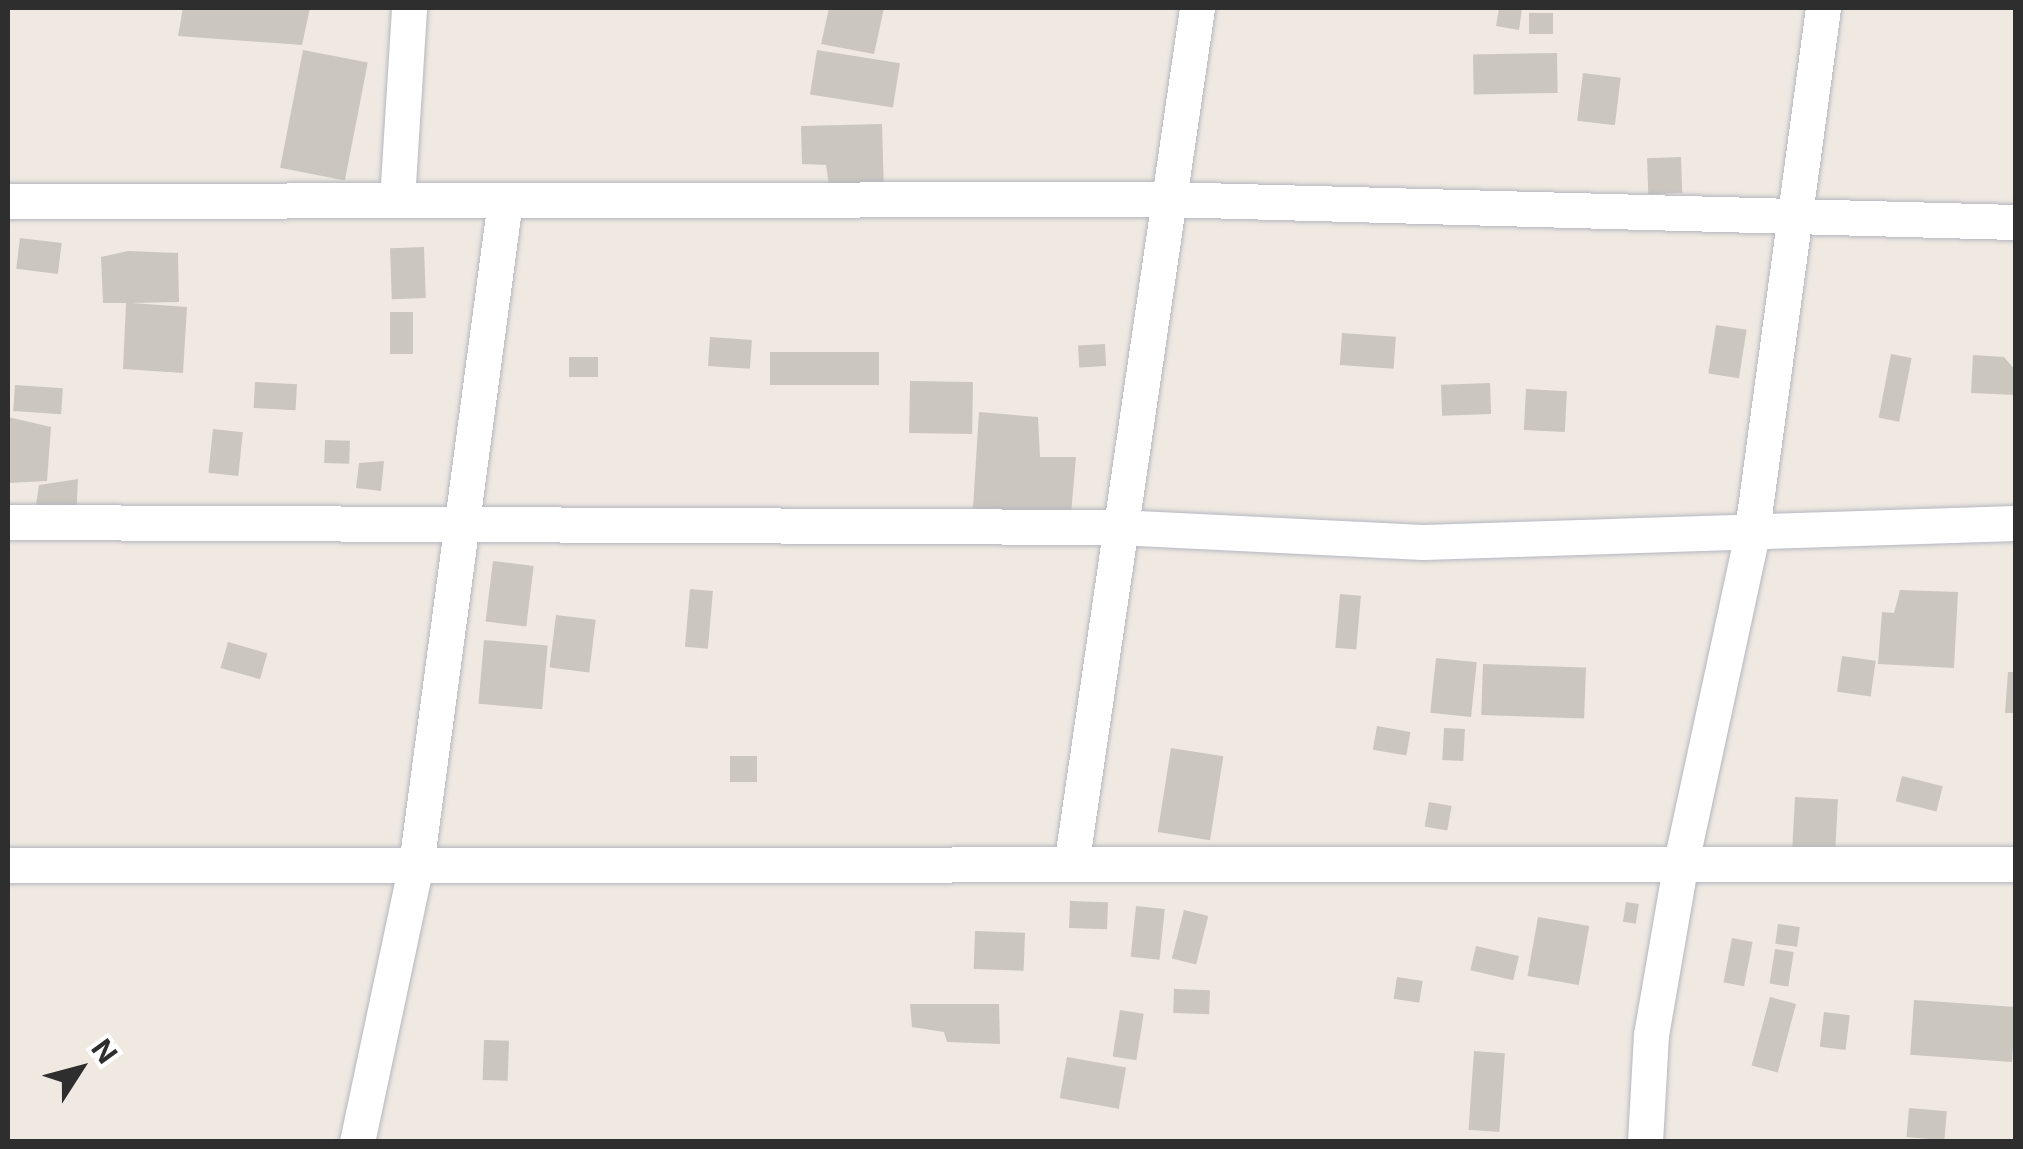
<!DOCTYPE html>
<html>
<head>
<meta charset="utf-8">
<style>
  body { margin:0 }
  #map { position:relative; width:2023px; height:1149px; overflow:hidden; background:#efe9e1; font-family:Inter,sans-serif }
  div>[style] { position:absolute }
  .building>* { inset:0; background:#cbc7bf; transform-origin:0 0 }
  .roads { filter:drop-shadow(0 0 2px #b4b7c1) drop-shadow(0 0 2px #b4b7c1) }
  .minor>* { height:35px; margin:-17.5px; padding:0 17.5px; transform-origin:17.5px; border-radius:17.5px; background:#fff }
  span { translate:-50% -50%; white-space:nowrap; text-align:center; line-height:1.15; -webkit-text-stroke:8px #fff; paint-order:stroke }
  .frame { position:absolute; inset:0; border:10px solid #2e2e2e; pointer-events:none }
  .north { position:absolute; left:30px; top:1019px; width:100px; height:100px; -webkit-text-stroke:8px #fff; paint-order:stroke; rotate:54deg; font-size:28px; font-weight:700; line-height:40px; text-align:center; color:#2e2e2e }
  .north::after { content:''; display:block; margin:auto; width:35px; height:45px; background:#2e2e2e; clip-path:polygon(50% 0,100% 100%,50% 72%,0 100%) }
</style>
</head>
<body>
<div id="map">
  <div class="building">
    <i style="clip-path:polygon(183px 8px,310px 8px,302px 45px,178px 36px)"></i>
    <i style="clip-path:polygon(829px 8px,884px 8px,874px 54px,821px 44px)"></i>
    <i style="clip-path:polygon(1499px 8px,1522px 8px,1519px 30px,1496px 26px)"></i>
    <i style="left:1529px;top:13px;width:24px;height:21px"></i>
    <i style="left:303px;top:50px;width:66px;height:120px;rotate:11deg"></i>
    <i style="left:817px;top:50px;width:84px;height:45px;rotate:9deg"></i>
    <i style="left:1557px;top:53px;width:40px;height:84px;rotate:89deg"></i>
    <i style="left:1583px;top:73px;width:38px;height:48px;rotate:7deg"></i>
    <i style="clip-path:polygon(882px 124px,884px 193px,830px 191px,826px 165px,802px 164px,801px 126px)"></i>
    <i style="left:1681px;top:157px;width:36px;height:34px;rotate:88deg"></i>
    <i style="left:20px;top:238px;width:42px;height:31px;rotate:7deg"></i>
    <i style="left:424px;top:247px;width:51px;height:34px;rotate:88deg"></i>
    <i style="clip-path:polygon(128px 251px,178px 253px,179px 302px,132px 303px,187px 307px,183px 373px,123px 369px,126px 303px,103px 303px,101px 257px)"></i>
    <i style="left:390px;top:312px;width:23px;height:42px"></i>
    <i style="left:1716px;top:325px;width:31px;height:49px;rotate:9deg"></i>
    <i style="left:1342px;top:333px;width:54px;height:32px;rotate:4deg"></i>
    <i style="left:710px;top:337px;width:42px;height:29px;rotate:4deg"></i>
    <i style="left:1105px;top:344px;width:22px;height:27px;rotate:87deg"></i>
    <i style="left:770px;top:352px;width:109px;height:33px"></i>
    <i style="left:1891px;top:354px;width:21px;height:65px;rotate:11deg"></i>
    <i style="clip-path:polygon(1973px 355px,2004px 357px,2016px 371px,2016px 395px,1971px 393px)"></i>
    <i style="left:569px;top:357px;width:29px;height:20px"></i>
    <i style="left:910px;top:381px;width:63px;height:52px;rotate:1deg"></i>
    <i style="left:255px;top:382px;width:42px;height:26px;rotate:3deg"></i>
    <i style="left:1490px;top:383px;width:31px;height:49px;rotate:88deg"></i>
    <i style="left:15px;top:385px;width:48px;height:26px;rotate:4deg"></i>
    <i style="left:1526px;top:389px;width:41px;height:41px;rotate:3deg"></i>
    <i style="clip-path:polygon(979px 412px,1038px 417px,1040px 457px,1076px 457px,1070px 526px,972px 523px)"></i>
    <i style="clip-path:polygon(8px 417px,51px 427px,47px 481px,8px 483px)"></i>
    <i style="left:213px;top:429px;width:30px;height:44px;rotate:6deg"></i>
    <i style="left:325px;top:440px;width:25px;height:23px;rotate:2deg"></i>
    <i style="clip-path:polygon(384px 461px,381px 491px,356px 488px,359px 463px)"></i>
    <i style="clip-path:polygon(78px 479px,76px 520px,34px 518px,39px 485px)"></i>
    <i style="left:493px;top:561px;width:41px;height:61px;rotate:7deg"></i>
    <i style="left:690px;top:589px;width:23px;height:58px;rotate:5deg"></i>
    <i style="clip-path:polygon(1900px 590px,1958px 592px,1954px 668px,1878px 664px,1882px 612px,1894px 613px)"></i>
    <i style="left:1340px;top:594px;width:21px;height:54px;rotate:5deg"></i>
    <i style="left:556px;top:615px;width:40px;height:53px;rotate:7deg"></i>
    <i style="left:484px;top:640px;width:64px;height:64px;rotate:5deg"></i>
    <i style="left:228px;top:642px;width:41px;height:27px;rotate:16deg"></i>
    <i style="left:1842px;top:656px;width:34px;height:36px;rotate:8deg"></i>
    <i style="left:1436px;top:658px;width:41px;height:55px;rotate:6deg"></i>
    <i style="left:1483px;top:664px;width:103px;height:51px;rotate:2deg"></i>
    <i style="clip-path:polygon(2008px 672px,2016px 672px,2016px 713px,2005px 713px)"></i>
    <i style="left:1377px;top:726px;width:34px;height:24px;rotate:10deg"></i>
    <i style="left:1444px;top:728px;width:21px;height:32px;rotate:3deg"></i>
    <i style="left:1171px;top:748px;width:53px;height:85px;rotate:9deg"></i>
    <i style="left:730px;top:756px;width:27px;height:26px"></i>
    <i style="left:1902px;top:776px;width:42px;height:26px;rotate:14deg"></i>
    <i style="left:1795px;top:797px;width:43px;height:50px;rotate:3deg"></i>
    <i style="left:1429px;top:802px;width:23px;height:25px;rotate:10deg"></i>
    <i style="left:1070px;top:901px;width:38px;height:27px;rotate:2deg"></i>
    <i style="left:1626px;top:902px;width:13px;height:20px;rotate:9deg"></i>
    <i style="left:1136px;top:906px;width:29px;height:51px;rotate:6deg"></i>
    <i style="left:1184px;top:910px;width:25px;height:50px;rotate:14deg"></i>
    <i style="left:1538px;top:917px;width:52px;height:60px;rotate:10deg"></i>
    <i style="left:1778px;top:924px;width:22px;height:20px;rotate:8deg"></i>
    <i style="left:975px;top:931px;width:50px;height:38px;rotate:2deg"></i>
    <i style="left:1732px;top:938px;width:21px;height:45px;rotate:11deg"></i>
    <i style="left:1476px;top:946px;width:44px;height:25px;rotate:13deg"></i>
    <i style="left:1775px;top:949px;width:19px;height:35px;rotate:9deg"></i>
    <i style="left:1397px;top:977px;width:26px;height:22px;rotate:9deg"></i>
    <i style="left:1174px;top:989px;width:36px;height:24px;rotate:2deg"></i>
    <i style="left:1770px;top:997px;width:27px;height:71px;rotate:15deg"></i>
    <i style="left:1914px;top:1000px;width:102px;height:55px;rotate:4deg"></i>
    <i style="clip-path:polygon(910px 1004px,999px 1004px,1000px 1044px,947px 1042px,944px 1032px,912px 1027px)"></i>
    <i style="left:1120px;top:1010px;width:24px;height:47px;rotate:9deg"></i>
    <i style="left:1824px;top:1012px;width:26px;height:35px;rotate:7deg"></i>
    <i style="left:484px;top:1040px;width:25px;height:40px;rotate:2deg"></i>
    <i style="left:1474px;top:1051px;width:31px;height:79px;rotate:4deg"></i>
    <i style="left:1067px;top:1057px;width:60px;height:42px;rotate:10deg"></i>
    <i style="left:1909px;top:1108px;width:38px;height:29px;rotate:5deg"></i>
  </div>
  <div class="roads">
    <div class="minor">
      <i style="left:397px;top:200px;width:192px;rotate:-86.4deg"></i>
      <i style="left:8px;top:201px;width:1157px;rotate:-0.1deg"></i>
      <i style="left:1165px;top:199px;width:851px;rotate:1.55deg"></i>
      <i style="left:8px;top:522px;width:1109px;rotate:0.26deg"></i>
      <i style="left:1117px;top:527px;width:306px;rotate:2.8deg"></i>
      <i style="left:1423px;top:542px;width:593px;rotate:-1.84deg"></i>
      <i style="left:1072px;top:859px;width:860px;rotate:-81.64deg"></i>
      <i style="left:8px;top:865px;width:2008px;rotate:-0.03deg"></i>
      <i style="left:357px;top:1142px;width:283px;rotate:-78deg"></i>
      <i style="left:416px;top:865px;width:670px;rotate:-82.37deg"></i>
      <i style="left:1645px;top:1142px;width:107px;rotate:-86.8deg"></i>
      <i style="left:1651px;top:1035px;width:170px;rotate:-80.2deg"></i>
      <i style="left:1680px;top:867px;width:337px;rotate:-77.8deg"></i>
      <i style="left:1751px;top:538px;width:535px;rotate:-82.26deg"></i>
    </div>
  </div>
  <div class="frame"></div>
  <div class="north">N</div>
</div>
</body>
</html>
